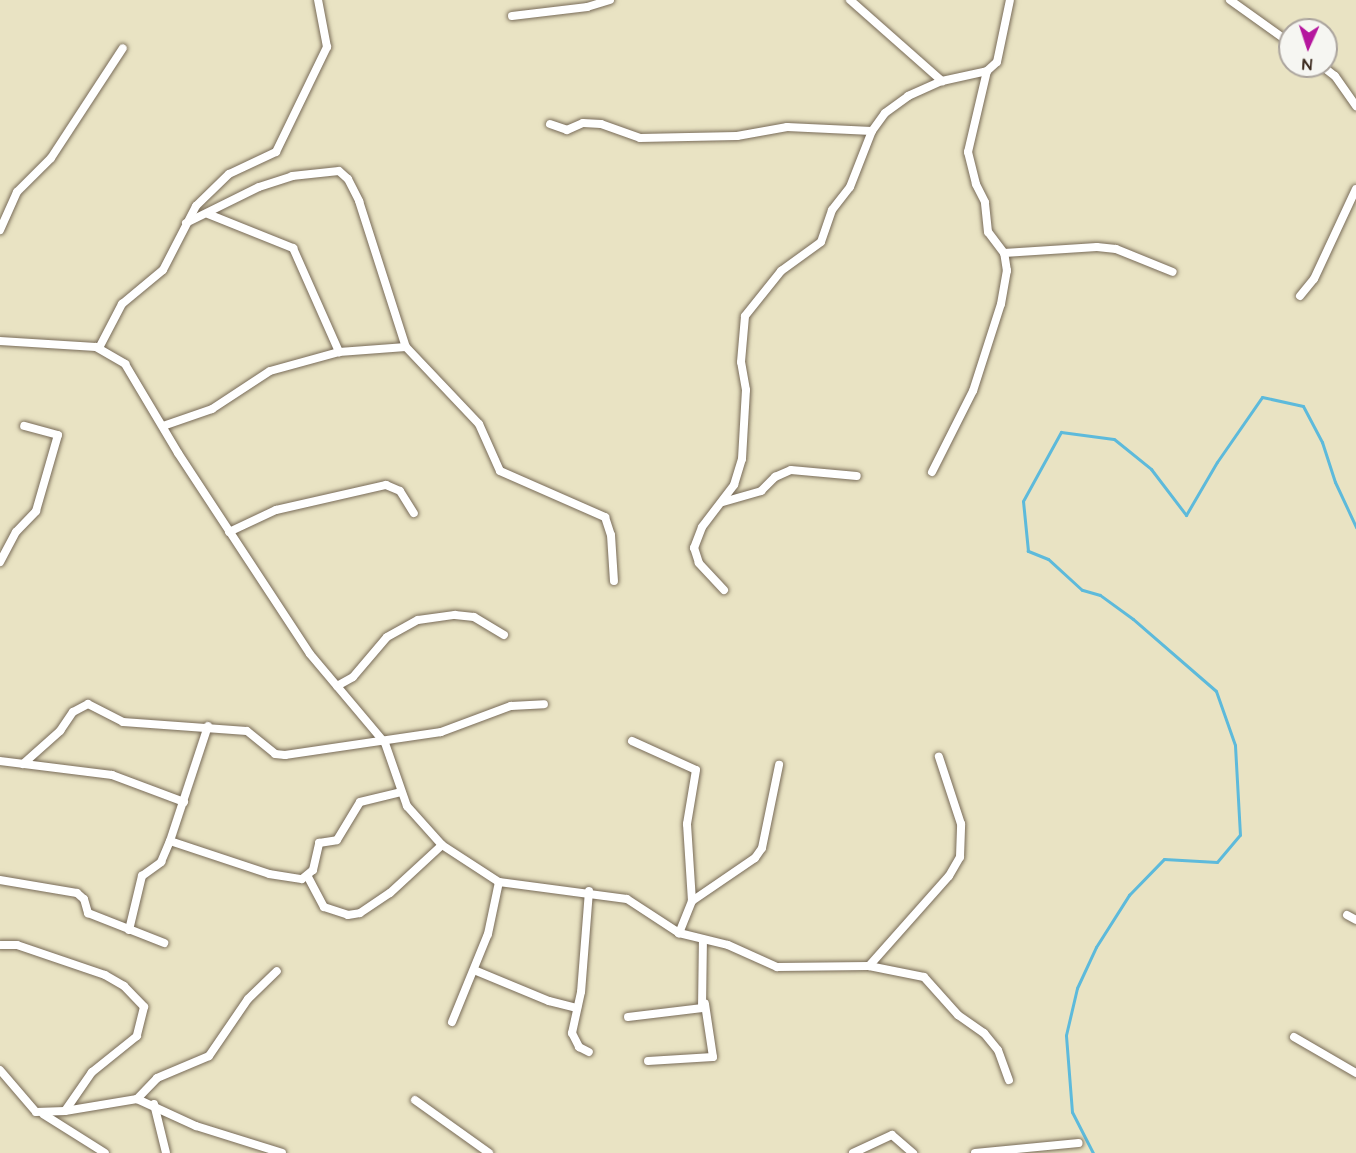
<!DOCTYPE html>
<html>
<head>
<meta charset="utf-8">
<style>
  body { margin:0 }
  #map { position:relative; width:1356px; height:1153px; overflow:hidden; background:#e9e3c3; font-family:"Architects Daughter",sans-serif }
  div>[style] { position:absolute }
  .stream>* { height:3px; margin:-1.5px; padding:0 1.5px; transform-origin:1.5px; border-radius:1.5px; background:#5dbadb }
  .roads { filter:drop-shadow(0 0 2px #786b58) drop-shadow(0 0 2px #786b58) }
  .minor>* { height:8px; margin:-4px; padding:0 4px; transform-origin:4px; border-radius:4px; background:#fff }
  span { translate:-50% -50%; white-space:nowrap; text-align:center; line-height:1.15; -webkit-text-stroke:4.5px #f6f6f2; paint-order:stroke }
  .north { position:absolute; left:1278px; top:18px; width:60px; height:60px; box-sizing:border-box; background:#f6f6f2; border:2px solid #aba49d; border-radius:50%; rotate:183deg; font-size:16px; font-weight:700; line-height:24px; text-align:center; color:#3b2a1e }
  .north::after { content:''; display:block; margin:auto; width:21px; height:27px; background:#b5179e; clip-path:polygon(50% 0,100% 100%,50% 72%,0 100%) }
</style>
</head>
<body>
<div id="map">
  <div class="stream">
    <i style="left:1093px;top:1153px;width:46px;rotate:-117.1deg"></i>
    <i style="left:1072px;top:1112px;width:77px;rotate:-94.5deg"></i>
    <i style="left:1066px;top:1035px;width:48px;rotate:-76.8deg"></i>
    <i style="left:1077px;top:988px;width:45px;rotate:-65.1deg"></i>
    <i style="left:1096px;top:947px;width:62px;rotate:-57.6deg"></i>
    <i style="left:1129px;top:895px;width:50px;rotate:-45.8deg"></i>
    <i style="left:1164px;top:859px;width:53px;rotate:3.2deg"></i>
    <i style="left:1217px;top:862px;width:35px;rotate:-50deg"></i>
    <i style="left:1240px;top:835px;width:90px;rotate:-93.2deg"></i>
    <i style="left:1235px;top:745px;width:57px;rotate:-109.4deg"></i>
    <i style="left:1216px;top:691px;width:110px;rotate:-139.1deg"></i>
    <i style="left:1133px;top:619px;width:41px;rotate:-144deg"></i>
    <i style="left:1100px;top:595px;width:19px;rotate:-164deg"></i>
    <i style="left:1082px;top:590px;width:46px;rotate:-137.6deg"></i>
    <i style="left:1048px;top:559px;width:22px;rotate:-158deg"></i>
    <i style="left:1028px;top:551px;width:50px;rotate:-95.7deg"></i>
    <i style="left:1023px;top:501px;width:79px;rotate:-61.2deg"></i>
    <i style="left:1061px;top:432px;width:53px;rotate:7.5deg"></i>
    <i style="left:1114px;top:439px;width:48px;rotate:39deg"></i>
    <i style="left:1151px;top:469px;width:58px;rotate:52.7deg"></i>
    <i style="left:1186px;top:515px;width:61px;rotate:-59.7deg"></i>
    <i style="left:1217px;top:462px;width:79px;rotate:-55.3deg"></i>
    <i style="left:1262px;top:397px;width:42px;rotate:12.4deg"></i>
    <i style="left:1303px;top:406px;width:41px;rotate:62.2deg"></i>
    <i style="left:1322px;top:442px;width:42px;rotate:72deg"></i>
    <i style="left:1335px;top:482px;width:50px;rotate:65deg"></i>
  </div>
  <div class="roads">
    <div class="minor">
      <i style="left:850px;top:0;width:123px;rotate:41.4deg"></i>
      <i style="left:1230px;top:0;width:74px;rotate:35.6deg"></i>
      <i style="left:512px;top:16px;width:76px;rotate:-6.8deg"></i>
      <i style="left:587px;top:7px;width:24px;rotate:-17deg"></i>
      <i style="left:1322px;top:66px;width:16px;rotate:38deg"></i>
      <i style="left:1335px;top:76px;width:37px;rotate:55deg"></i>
      <i style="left:550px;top:124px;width:18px;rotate:19deg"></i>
      <i style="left:567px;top:130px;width:17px;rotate:-24deg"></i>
      <i style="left:583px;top:123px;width:18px;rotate:3deg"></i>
      <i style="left:601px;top:124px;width:41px;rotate:19.7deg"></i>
      <i style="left:640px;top:138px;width:97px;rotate:-1.2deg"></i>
      <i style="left:737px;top:136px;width:51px;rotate:-10.2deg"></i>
      <i style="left:787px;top:127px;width:85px;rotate:2.7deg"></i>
      <i style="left:208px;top:214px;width:92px;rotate:21.8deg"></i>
      <i style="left:293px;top:248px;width:114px;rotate:66.1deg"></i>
      <i style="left:186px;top:223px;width:81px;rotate:-26.3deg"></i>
      <i style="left:259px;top:187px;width:35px;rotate:-18deg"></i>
      <i style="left:292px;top:176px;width:47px;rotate:-6.1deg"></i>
      <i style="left:339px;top:171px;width:12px;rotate:42deg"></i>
      <i style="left:348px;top:179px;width:25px;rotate:63deg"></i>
      <i style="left:359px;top:201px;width:153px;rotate:72.2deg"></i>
      <i style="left:0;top:230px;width:42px;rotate:-65.9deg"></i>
      <i style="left:17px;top:192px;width:48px;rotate:-45deg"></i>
      <i style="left:51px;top:158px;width:131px;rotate:-56.8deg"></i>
      <i style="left:1004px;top:253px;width:93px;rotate:-3.7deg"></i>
      <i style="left:1097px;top:247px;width:19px;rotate:6deg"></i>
      <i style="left:1116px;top:249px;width:61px;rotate:22deg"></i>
      <i style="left:1300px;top:296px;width:22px;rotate:-51deg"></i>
      <i style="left:1314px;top:279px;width:99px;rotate:-65deg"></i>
      <i style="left:0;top:341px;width:96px;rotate:3.6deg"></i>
      <i style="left:96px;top:347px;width:34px;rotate:30deg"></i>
      <i style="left:125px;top:364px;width:104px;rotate:59.2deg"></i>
      <i style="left:178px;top:453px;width:240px;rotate:56.7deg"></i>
      <i style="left:310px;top:654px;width:116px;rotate:49.9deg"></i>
      <i style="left:385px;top:743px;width:67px;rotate:70.8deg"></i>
      <i style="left:407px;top:806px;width:52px;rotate:48.1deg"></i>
      <i style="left:442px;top:845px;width:68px;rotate:33deg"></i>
      <i style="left:499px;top:882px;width:129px;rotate:7.6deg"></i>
      <i style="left:627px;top:899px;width:62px;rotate:33.2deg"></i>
      <i style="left:679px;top:933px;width:50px;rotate:13.8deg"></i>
      <i style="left:728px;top:945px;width:54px;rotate:24.2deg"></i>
      <i style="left:777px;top:967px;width:92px;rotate:-0.6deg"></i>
      <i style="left:869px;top:966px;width:56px;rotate:11.3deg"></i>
      <i style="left:924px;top:977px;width:51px;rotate:48.2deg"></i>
      <i style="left:958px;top:1015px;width:32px;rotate:35deg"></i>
      <i style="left:984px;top:1033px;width:22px;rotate:51deg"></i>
      <i style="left:998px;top:1050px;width:32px;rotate:70deg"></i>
      <i style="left:99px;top:348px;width:50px;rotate:-62.4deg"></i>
      <i style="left:122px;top:304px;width:53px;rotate:-39.7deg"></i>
      <i style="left:163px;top:270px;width:72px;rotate:-62.7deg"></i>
      <i style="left:196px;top:206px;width:46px;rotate:-44.1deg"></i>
      <i style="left:229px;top:174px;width:52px;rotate:-25.1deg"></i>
      <i style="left:276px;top:152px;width:117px;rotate:-64.1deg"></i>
      <i style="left:327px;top:47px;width:48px;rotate:-100.8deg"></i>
      <i style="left:163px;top:426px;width:52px;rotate:-19.1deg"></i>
      <i style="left:212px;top:409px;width:69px;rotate:-33.2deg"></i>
      <i style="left:270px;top:371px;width:72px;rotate:-15.4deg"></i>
      <i style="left:339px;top:352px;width:67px;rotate:-4.3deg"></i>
      <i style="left:406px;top:347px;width:106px;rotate:46.5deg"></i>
      <i style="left:479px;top:424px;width:51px;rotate:65.9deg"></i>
      <i style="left:500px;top:471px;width:115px;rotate:23.7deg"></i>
      <i style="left:605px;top:517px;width:19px;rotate:72deg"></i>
      <i style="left:611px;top:535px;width:46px;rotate:86.3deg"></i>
      <i style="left:932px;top:472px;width:91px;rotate:-63.2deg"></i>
      <i style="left:973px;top:391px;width:91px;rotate:-72.2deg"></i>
      <i style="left:1001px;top:304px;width:34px;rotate:-80deg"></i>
      <i style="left:1007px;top:271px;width:18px;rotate:-99deg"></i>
      <i style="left:1004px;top:253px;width:26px;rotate:-127deg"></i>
      <i style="left:988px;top:232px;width:30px;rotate:-96deg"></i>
      <i style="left:985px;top:202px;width:20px;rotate:-117deg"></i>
      <i style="left:976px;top:184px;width:33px;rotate:-104deg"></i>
      <i style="left:968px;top:152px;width:83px;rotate:-76.8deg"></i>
      <i style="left:723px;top:502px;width:40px;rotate:-16deg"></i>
      <i style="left:761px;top:491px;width:20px;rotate:-45deg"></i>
      <i style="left:775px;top:477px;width:17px;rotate:-24deg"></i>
      <i style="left:791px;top:470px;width:66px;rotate:5.2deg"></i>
      <i style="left:229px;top:532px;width:52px;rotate:-25.1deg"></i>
      <i style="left:276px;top:510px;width:113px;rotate:-12.8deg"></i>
      <i style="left:386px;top:485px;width:15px;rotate:23deg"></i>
      <i style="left:400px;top:491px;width:26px;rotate:58deg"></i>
      <i style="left:0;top:562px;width:34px;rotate:-62deg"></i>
      <i style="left:16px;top:532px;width:29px;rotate:-46deg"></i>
      <i style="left:36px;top:511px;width:79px;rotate:-73.9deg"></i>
      <i style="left:58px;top:435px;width:35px;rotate:-165deg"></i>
      <i style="left:724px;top:590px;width:37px;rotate:-133deg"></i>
      <i style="left:699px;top:563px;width:16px;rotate:-108deg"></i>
      <i style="left:694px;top:548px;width:22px;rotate:-69deg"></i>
      <i style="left:702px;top:527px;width:53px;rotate:-52.7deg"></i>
      <i style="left:734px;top:485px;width:27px;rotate:-73deg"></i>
      <i style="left:742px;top:459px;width:69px;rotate:-86.7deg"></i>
      <i style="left:746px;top:390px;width:28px;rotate:-100deg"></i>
      <i style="left:741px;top:362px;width:46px;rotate:-85deg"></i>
      <i style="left:745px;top:316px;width:58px;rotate:-51.3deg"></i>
      <i style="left:781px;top:271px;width:49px;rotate:-35.9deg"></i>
      <i style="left:821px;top:242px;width:34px;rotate:-71deg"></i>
      <i style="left:832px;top:210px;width:29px;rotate:-52deg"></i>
      <i style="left:850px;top:187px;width:60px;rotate:-68.6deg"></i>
      <i style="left:872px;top:131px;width:22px;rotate:-54deg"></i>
      <i style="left:885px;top:113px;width:29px;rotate:-36deg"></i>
      <i style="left:908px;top:96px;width:37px;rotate:-24deg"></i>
      <i style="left:942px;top:81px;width:46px;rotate:-12.5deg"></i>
      <i style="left:987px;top:71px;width:13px;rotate:-42deg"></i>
      <i style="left:997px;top:62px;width:63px;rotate:-78.2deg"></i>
      <i style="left:337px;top:686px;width:18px;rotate:-29deg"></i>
      <i style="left:353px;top:677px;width:52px;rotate:-49.6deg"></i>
      <i style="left:387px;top:637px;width:35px;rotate:-29deg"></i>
      <i style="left:418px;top:620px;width:37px;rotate:-8deg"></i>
      <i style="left:455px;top:615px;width:19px;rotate:6deg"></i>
      <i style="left:474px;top:617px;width:35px;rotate:31deg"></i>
      <i style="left:632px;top:741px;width:70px;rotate:24.4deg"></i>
      <i style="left:696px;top:770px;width:55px;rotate:99.5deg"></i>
      <i style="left:687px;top:824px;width:77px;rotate:86.3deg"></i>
      <i style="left:692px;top:901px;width:35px;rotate:112deg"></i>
      <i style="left:0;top:761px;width:113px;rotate:7.1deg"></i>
      <i style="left:112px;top:775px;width:77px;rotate:20.6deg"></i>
      <i style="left:23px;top:764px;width:50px;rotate:-41.7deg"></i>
      <i style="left:60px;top:731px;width:23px;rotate:-56deg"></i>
      <i style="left:73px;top:712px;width:17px;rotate:-28deg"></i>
      <i style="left:88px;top:704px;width:39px;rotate:27deg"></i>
      <i style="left:123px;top:722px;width:124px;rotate:4.2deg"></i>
      <i style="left:247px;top:731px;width:36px;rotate:39deg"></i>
      <i style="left:275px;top:754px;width:10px;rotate:6deg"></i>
      <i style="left:285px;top:755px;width:158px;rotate:-8.4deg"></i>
      <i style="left:441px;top:732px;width:75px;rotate:-20.4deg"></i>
      <i style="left:511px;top:706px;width:33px;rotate:-3deg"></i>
      <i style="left:170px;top:841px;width:104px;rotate:18.4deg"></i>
      <i style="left:269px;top:874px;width:33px;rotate:9deg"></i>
      <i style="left:302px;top:879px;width:14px;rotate:-39deg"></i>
      <i style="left:313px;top:870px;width:28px;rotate:-77deg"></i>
      <i style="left:319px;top:843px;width:18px;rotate:-9deg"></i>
      <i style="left:337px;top:840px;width:44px;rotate:-58.8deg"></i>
      <i style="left:360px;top:802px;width:42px;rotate:-13.7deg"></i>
      <i style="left:308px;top:877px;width:34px;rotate:62deg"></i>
      <i style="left:324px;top:907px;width:25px;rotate:18deg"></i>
      <i style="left:348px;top:915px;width:12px;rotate:-9deg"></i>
      <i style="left:360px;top:913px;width:36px;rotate:-34deg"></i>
      <i style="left:390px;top:893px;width:71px;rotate:-42.7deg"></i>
      <i style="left:0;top:880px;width:78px;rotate:9.6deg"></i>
      <i style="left:77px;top:893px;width:9px;rotate:41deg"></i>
      <i style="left:84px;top:899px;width:15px;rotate:74deg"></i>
      <i style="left:88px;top:913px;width:82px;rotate:21.5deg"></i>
      <i style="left:589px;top:891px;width:101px;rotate:94.5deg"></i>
      <i style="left:581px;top:992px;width:42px;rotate:102.4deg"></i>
      <i style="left:572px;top:1033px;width:16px;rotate:63deg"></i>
      <i style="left:579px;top:1047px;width:11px;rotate:27deg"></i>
      <i style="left:692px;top:901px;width:76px;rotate:-34.3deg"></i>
      <i style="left:755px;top:858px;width:12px;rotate:-55deg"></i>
      <i style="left:762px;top:848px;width:85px;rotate:-78.4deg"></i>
      <i style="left:1347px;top:915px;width:10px;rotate:29deg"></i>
      <i style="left:129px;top:930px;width:56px;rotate:-76.5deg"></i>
      <i style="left:142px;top:876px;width:24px;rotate:-36deg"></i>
      <i style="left:161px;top:862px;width:23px;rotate:-67deg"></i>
      <i style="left:170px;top:841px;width:121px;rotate:-71.7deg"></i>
      <i style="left:0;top:945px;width:17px"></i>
      <i style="left:17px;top:945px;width:93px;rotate:18.8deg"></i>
      <i style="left:105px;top:975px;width:22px;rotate:30deg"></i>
      <i style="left:124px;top:986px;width:29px;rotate:46deg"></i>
      <i style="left:144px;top:1007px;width:30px;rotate:104deg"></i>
      <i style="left:137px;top:1036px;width:58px;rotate:141.3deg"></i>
      <i style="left:92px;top:1072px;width:47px;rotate:124.7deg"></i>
      <i style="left:869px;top:966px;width:120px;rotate:-48.4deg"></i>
      <i style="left:949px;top:876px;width:22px;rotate:-60deg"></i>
      <i style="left:960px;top:857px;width:33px;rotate:-88deg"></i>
      <i style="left:961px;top:824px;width:71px;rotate:-108.2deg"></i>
      <i style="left:474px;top:970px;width:81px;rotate:22.5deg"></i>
      <i style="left:549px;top:1001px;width:29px;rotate:14deg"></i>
      <i style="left:628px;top:1017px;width:75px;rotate:-6.9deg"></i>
      <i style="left:702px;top:1008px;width:68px;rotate:-89.2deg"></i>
      <i style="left:452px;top:1022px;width:95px;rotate:-67.8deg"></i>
      <i style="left:488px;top:934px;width:53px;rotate:-78.1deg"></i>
      <i style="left:1294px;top:1037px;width:72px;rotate:30.1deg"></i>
      <i style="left:648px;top:1061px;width:65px;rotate:-3.5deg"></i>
      <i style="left:713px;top:1057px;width:54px;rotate:-98.6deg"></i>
      <i style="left:0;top:1070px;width:55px;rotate:49.4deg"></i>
      <i style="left:36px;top:1112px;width:29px;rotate:-2deg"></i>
      <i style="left:65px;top:1111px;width:73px;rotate:-9.5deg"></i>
      <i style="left:137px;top:1099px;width:65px;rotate:24.6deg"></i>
      <i style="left:196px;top:1126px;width:90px;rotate:17.4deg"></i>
      <i style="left:137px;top:1099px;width:29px;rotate:-46deg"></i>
      <i style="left:157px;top:1078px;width:56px;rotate:-22.9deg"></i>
      <i style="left:209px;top:1056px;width:69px;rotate:-55.6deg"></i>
      <i style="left:248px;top:999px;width:40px;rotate:-44deg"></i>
      <i style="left:415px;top:1100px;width:91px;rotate:35.6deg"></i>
      <i style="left:154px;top:1104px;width:50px;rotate:76.2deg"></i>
      <i style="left:43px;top:1114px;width:73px;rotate:32.2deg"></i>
      <i style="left:853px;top:1153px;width:43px;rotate:-24.8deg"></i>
      <i style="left:892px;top:1135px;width:28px;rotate:41deg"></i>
      <i style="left:975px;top:1153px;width:104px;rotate:-5.5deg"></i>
    </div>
  </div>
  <div class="north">N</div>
</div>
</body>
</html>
